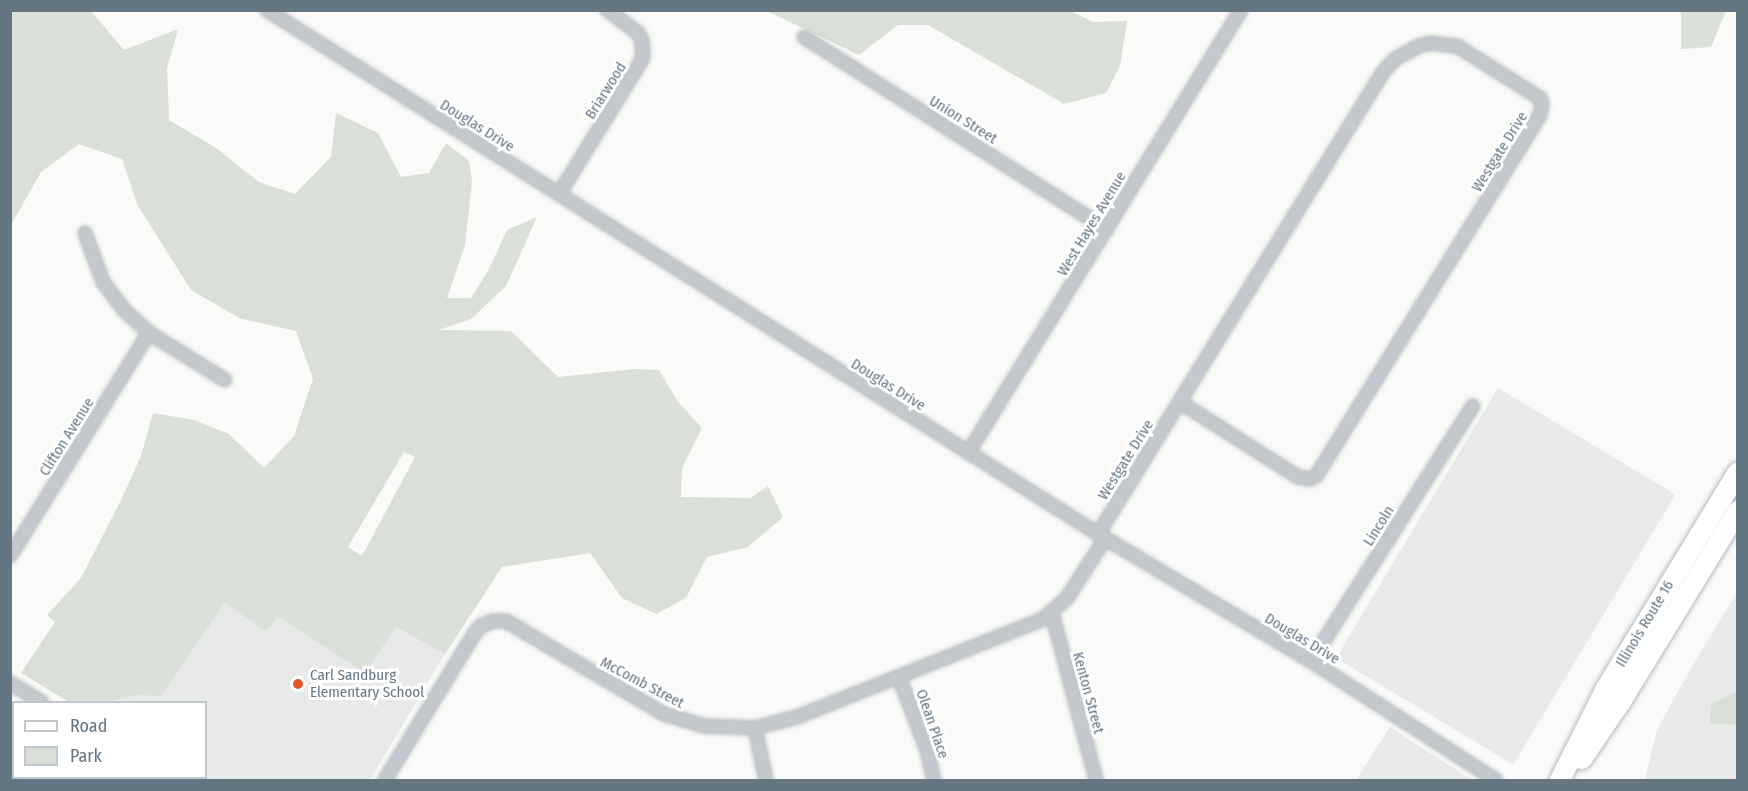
<!DOCTYPE html>
<html>
<head>
<meta charset="utf-8">
<style>
  body { margin:0 }
  #map { position:relative; width:1748px; height:791px; overflow:hidden; background:#fafaf8; font-family:"Fira Sans Condensed",sans-serif }
  div>[style] { position:absolute }
  .built>* { inset:0; background:#e8e9e9; transform-origin:0 0 }
  .green>* { inset:0; background:#dadfd7 }
  .roads { filter:drop-shadow(0 0 2px #b5babe) drop-shadow(0 0 2px #b5babe) }
  .minor>* { height:12px; margin:-6px; padding:0 6px; transform-origin:6px; border-radius:6px; background:#c3c8cc }
  .primary>* { height:20px; margin:-10px; padding:0 10px; transform-origin:10px; border-radius:10px; background:#fff }
  .dots>* { width:16px; height:16px; translate:-50% -50%; box-sizing:border-box; border:3px solid #fff; border-radius:50% }
  span { translate:-50% -50%; white-space:nowrap; text-align:center; line-height:1.15; -webkit-text-stroke:6px #fff; paint-order:stroke }
  .street-label { font-size:15px; color:#657683 }
  .poi-label { font-size:15px; color:#657683 }
  .left { translate:0 -50%; text-align:left }
  .frame { position:absolute; inset:0; border:12px solid #657683; pointer-events:none }
  .legend { position:absolute; left:12px; top:701px; width:195px; height:78px; box-sizing:border-box; background:#fff; border:2px solid #c1c8cd; margin:0; padding:8px 10px; list-style:none; font-size:18px; color:#657683 }
  .legend li { display:flex; align-items:center; gap:12px; height:30px }
  .legend b { width:30px; border:2px solid #c1c8cd }
</style>
</head>
<body>
<div id="map">
  <div class="built">
    <i style="left:1498px;top:388px;width:207px;height:315px;rotate:31deg"></i>
    <i style="clip-path:polygon(1737px 592px,1737px 780px,1645px 780px,1657px 730px,1687px 675px)"></i>
    <i style="clip-path:polygon(225px 603px,266px 632px,278px 615px,365px 673px,396px 626px,445px 654px,370px 780px,193px 780px,189px 778px,206px 778px,206px 702px,107px 702px,136px 695px,161px 695px)"></i>
    <i style="clip-path:polygon(1390px 727px,1472px 780px,1356px 780px)"></i>
  </div>
  <div class="green">
    <i style="clip-path:polygon(evenodd,11px 10px,91px 11px,124px 50px,178px 29px,167px 68px,169px 120px,216px 148px,259px 182px,295px 194px,331px 157px,336px 113px,378px 133px,401px 177px,429px 173px,446px 143px,469px 161px,472px 181px,465px 245px,447px 298px,471px 298px,488px 271px,507px 230px,537px 217px,506px 286px,471px 319px,439px 330px,511px 331px,558px 377px,634px 369px,659px 370px,678px 402px,702px 428px,682px 468px,681px 497px,751px 498px,768px 486px,783px 517px,748px 547px,707px 557px,686px 598px,656px 614px,622px 598px,590px 553px,502px 567px,445px 654px,396px 627px,365px 673px,278px 616px,266px 632px,225px 603px,161px 696px,136px 695px,107px 702px,69px 702px,21px 673px,55px 622px,47px 615px,81px 578px,122px 498px,141px 456px,153px 413px,194px 420px,229px 434px,264px 468px,294px 436px,313px 379px,296px 331px,239px 318px,191px 290px,137px 204px,122px 159px,79px 144px,41px 172px,11px 225px,11px 10px,404px 452px,415px 457px,362px 556px,348px 547px,404px 452px)"></i>
    <i style="clip-path:polygon(1069px 10px,1093px 22px,1127px 21px,1120px 66px,1106px 93px,1064px 104px,928px 25px,898px 25px,859px 55px,767px 11px)"></i>
    <i style="clip-path:polygon(1681px 11px,1726px 11px,1711px 47px,1681px 49px)"></i>
    <i style="clip-path:polygon(1737px 692px,1737px 725px,1710px 723px,1711px 704px)"></i>
  </div>
  <div class="roads">
    <div class="minor">
      <i style="left:267px;top:10px;width:982px;rotate:32.23deg"></i>
      <i style="left:1098px;top:534px;width:248px;rotate:30.8deg"></i>
      <i style="left:1311px;top:661px;width:220px;rotate:32.8deg"></i>
      <i style="left:804px;top:37px;width:359px;rotate:32.4deg"></i>
      <i style="left:559px;top:194px;width:160px;rotate:-58.3deg"></i>
      <i style="left:643px;top:58px;width:17px;rotate:-93deg"></i>
      <i style="left:642px;top:41px;width:9px;rotate:-117deg"></i>
      <i style="left:638px;top:33px;width:39px;rotate:-143deg"></i>
      <i style="left:85px;top:233px;width:52px;rotate:69.8deg"></i>
      <i style="left:103px;top:282px;width:38px;rotate:53deg"></i>
      <i style="left:126px;top:312px;width:31px;rotate:42deg"></i>
      <i style="left:149px;top:333px;width:89px;rotate:31.7deg"></i>
      <i style="left:968px;top:453px;width:520px;rotate:-58.36deg"></i>
      <i style="left:1098px;top:534px;width:543px;rotate:-58.33deg"></i>
      <i style="left:1383px;top:72px;width:18px;rotate:-47deg"></i>
      <i style="left:1395px;top:59px;width:26px;rotate:-29deg"></i>
      <i style="left:1418px;top:46px;width:13px;rotate:-13deg"></i>
      <i style="left:1431px;top:43px;width:26px;rotate:7deg"></i>
      <i style="left:1457px;top:46px;width:98px;rotate:32.1deg"></i>
      <i style="left:1540px;top:98px;width:6px;rotate:72deg"></i>
      <i style="left:1542px;top:104px;width:11px;rotate:100deg"></i>
      <i style="left:1540px;top:115px;width:425px;rotate:121.8deg"></i>
      <i style="left:1316px;top:476px;width:7px;rotate:153deg"></i>
      <i style="left:1310px;top:479px;width:12px;rotate:-171deg"></i>
      <i style="left:1298px;top:477px;width:140px;rotate:-147.6deg"></i>
      <i style="left:10px;top:556px;width:263px;rotate:-58.1deg"></i>
      <i style="left:1052px;top:613px;width:173px;rotate:75.2deg"></i>
      <i style="left:1311px;top:661px;width:302px;rotate:-57.6deg"></i>
      <i style="left:899px;top:677px;width:78px;rotate:69deg"></i>
      <i style="left:927px;top:750px;width:31px;rotate:77deg"></i>
      <i style="left:10px;top:683px;width:37px;rotate:31deg"></i>
      <i style="left:10px;top:718px;width:6px;rotate:-51deg"></i>
      <i style="left:755px;top:728px;width:53px;rotate:78.1deg"></i>
      <i style="left:164px;top:778px;width:4px;rotate:27deg"></i>
      <i style="left:154px;top:780px;width:2px;rotate:-63deg"></i>
      <i style="left:385px;top:780px;width:171px;rotate:-58.6deg"></i>
      <i style="left:474px;top:634px;width:11px;rotate:-49deg"></i>
      <i style="left:481px;top:626px;width:13px;rotate:-23deg"></i>
      <i style="left:493px;top:621px;width:13px"></i>
      <i style="left:506px;top:621px;width:183px;rotate:30.5deg"></i>
      <i style="left:664px;top:714px;width:42px;rotate:16.7deg"></i>
      <i style="left:704px;top:726px;width:51px;rotate:2.2deg"></i>
      <i style="left:755px;top:728px;width:43px;rotate:-14.7deg"></i>
      <i style="left:797px;top:717px;width:265px;rotate:-21.7deg"></i>
      <i style="left:1043px;top:619px;width:32px;rotate:-41deg"></i>
      <i style="left:1067px;top:598px;width:70px;rotate:-57.2deg"></i>
    </div>
    <div class="primary">
      <i style="left:1582px;top:759px;width:71px;rotate:-55.9deg"></i>
      <i style="left:1622px;top:700px;width:222px;rotate:-58.5deg"></i>
      <i style="left:1560px;top:780px;width:101px;rotate:-63.4deg"></i>
      <i style="left:1605px;top:690px;width:255px;rotate:-58.6deg"></i>
    </div>
  </div>
  <div class="dots">
    <i style="left:298px;top:684px;background:#e4572e"></i>
  </div>
  <div class="street-label">
    <span style="left:606px;top:91px;rotate:-58deg">Briarwood</span>
    <span style="left:963px;top:120px;rotate:32deg">Union Street</span>
    <span style="left:477px;top:126px;rotate:32deg">Douglas Drive</span>
    <span style="left:1500px;top:152px;rotate:-58deg">Westgate Drive</span>
    <span style="left:1092px;top:224px;rotate:-59deg">West Hayes Avenue</span>
    <span style="left:888px;top:385px;rotate:32deg">Douglas Drive</span>
    <span style="left:67px;top:437px;rotate:-58deg">Clifton Avenue</span>
    <span style="left:1126px;top:460px;rotate:-58deg">Westgate Drive</span>
    <span style="left:1379px;top:526px;rotate:-58deg">Lincoln</span>
    <span style="left:1645px;top:624px;rotate:-59deg">Illinois Route 16</span>
    <span style="left:1302px;top:639px;rotate:31deg">Douglas Drive</span>
    <span style="left:642px;top:683px;rotate:28deg">McComb Street</span>
    <span style="left:1088px;top:693px;rotate:75deg">Kenton Street</span>
    <span style="left:932px;top:724px;rotate:71deg">Olean Place</span>
  </div>
  <div class="poi-label">
    <span class="left" style="left:310px;top:684px">Carl Sandburg<br>Elementary School</span>
  </div>
  <div class="frame"></div>
  <ul class="legend">
  <li><b style="height:8px;background:#fff"></b>Road</li>
  <li><b style="height:16px;background:#dadfd7"></b>Park</li>
  </ul>
</div>
</body>
</html>
